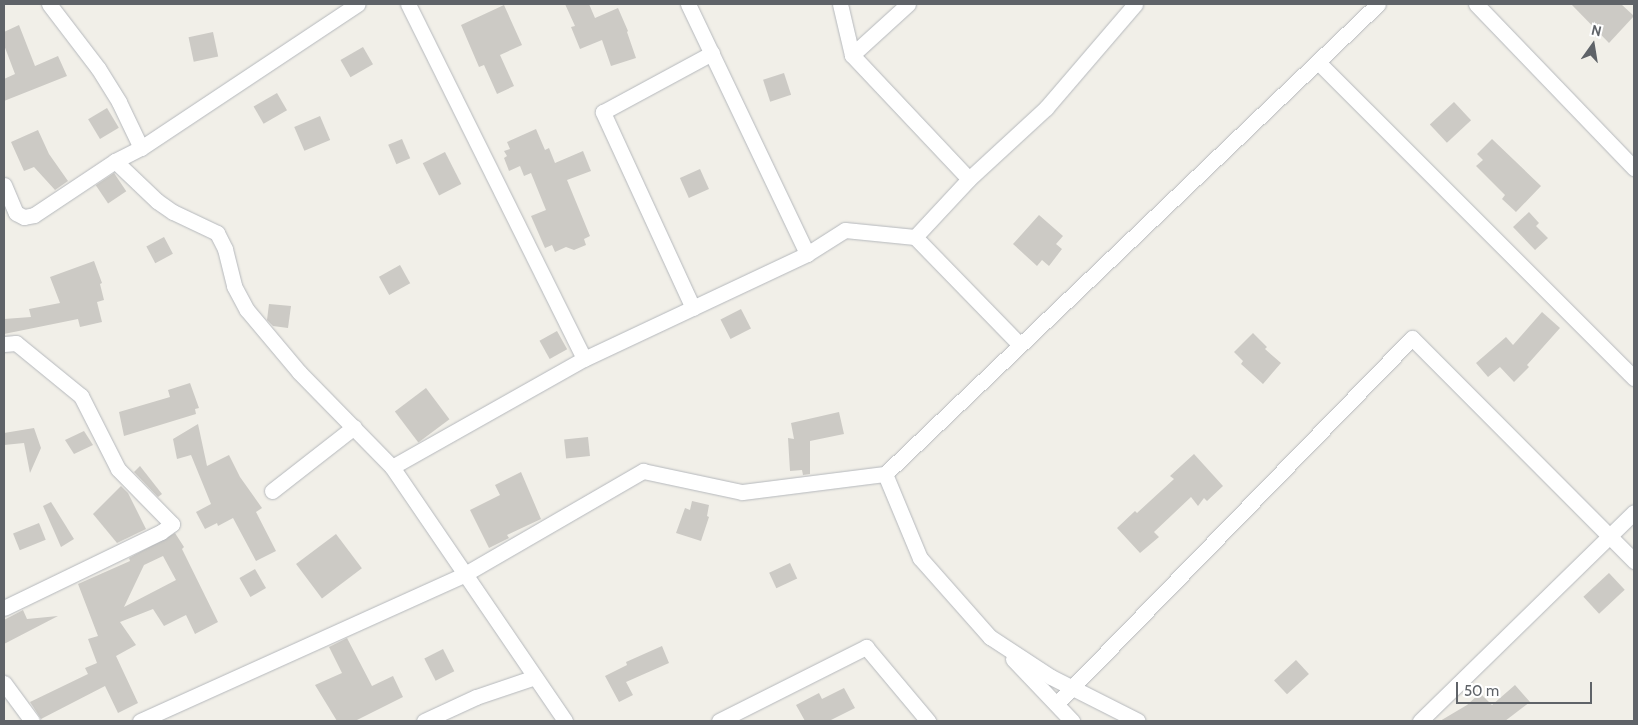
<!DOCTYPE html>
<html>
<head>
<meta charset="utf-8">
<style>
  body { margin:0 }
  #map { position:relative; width:1638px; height:725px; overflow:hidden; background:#f1efe8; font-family:Cabin,sans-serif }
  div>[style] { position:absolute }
  .building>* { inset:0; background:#cccac5; transform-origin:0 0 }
  .roads { filter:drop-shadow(0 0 1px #b5b8bc) drop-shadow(0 0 1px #b5b8bc) }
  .minor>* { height:15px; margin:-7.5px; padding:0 7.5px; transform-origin:7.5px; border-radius:7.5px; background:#fff }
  span { translate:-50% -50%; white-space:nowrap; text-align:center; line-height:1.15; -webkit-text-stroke:4px #fff; paint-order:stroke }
  .frame { position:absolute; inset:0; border:5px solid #5f6368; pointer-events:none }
  .north { position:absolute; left:1568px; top:20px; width:50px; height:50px; -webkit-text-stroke:4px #fff; paint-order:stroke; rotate:13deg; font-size:14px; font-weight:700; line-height:20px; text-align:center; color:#5f6368 }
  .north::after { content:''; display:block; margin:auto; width:18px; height:22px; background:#5f6368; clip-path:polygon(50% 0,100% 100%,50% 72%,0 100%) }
  .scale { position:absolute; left:1456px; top:682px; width:136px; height:22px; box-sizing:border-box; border:2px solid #5f6368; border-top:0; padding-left:6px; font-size:15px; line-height:18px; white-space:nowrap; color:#5f6368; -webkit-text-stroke:4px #fff; paint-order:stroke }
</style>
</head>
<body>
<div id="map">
  <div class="building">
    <i style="clip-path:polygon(565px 4px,589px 4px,595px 18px,618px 8px,628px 31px,627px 32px,636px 58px,611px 66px,602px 40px,580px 49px,571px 27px,575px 26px)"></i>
    <i style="clip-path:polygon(1571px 4px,1621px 4px,1634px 16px,1609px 43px)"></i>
    <i style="clip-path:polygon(504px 5px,522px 45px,500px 55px,514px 86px,497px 94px,484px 65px,479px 67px,461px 25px)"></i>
    <i style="clip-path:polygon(19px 25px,35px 66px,58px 56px,67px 76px,4px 101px,4px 79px,15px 74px,4px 45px,4px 32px)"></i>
    <i style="left:213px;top:32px;width:25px;height:25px;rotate:78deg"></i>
    <i style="left:363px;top:47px;width:20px;height:26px;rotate:60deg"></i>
    <i style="left:784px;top:73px;width:23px;height:22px;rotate:72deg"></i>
    <i style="left:277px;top:93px;width:20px;height:27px;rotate:60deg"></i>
    <i style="left:1454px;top:102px;width:25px;height:33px;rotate:47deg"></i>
    <i style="left:107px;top:108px;width:23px;height:22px;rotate:59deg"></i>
    <i style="left:320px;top:116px;width:26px;height:28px;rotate:67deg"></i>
    <i style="clip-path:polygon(536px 129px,545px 150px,549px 148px,555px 163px,583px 151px,591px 171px,567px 180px,590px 236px,584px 239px,586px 245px,574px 250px,566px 247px,555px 252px,552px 245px,545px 248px,531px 216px,546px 210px,531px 173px,524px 176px,520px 166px,509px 171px,504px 158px,507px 156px,504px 151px,510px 149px,507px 142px)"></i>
    <i style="clip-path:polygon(38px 130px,49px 154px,68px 181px,55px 190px,34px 167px,24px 171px,11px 142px)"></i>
    <i style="left:402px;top:139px;width:21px;height:15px;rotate:67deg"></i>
    <i style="clip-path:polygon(1492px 139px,1541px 186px,1516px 212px,1502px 199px,1505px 195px,1476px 166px,1483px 160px,1477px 154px)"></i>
    <i style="left:445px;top:152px;width:36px;height:25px;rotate:63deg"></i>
    <i style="left:700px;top:169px;width:22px;height:22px;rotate:66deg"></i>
    <i style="left:114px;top:173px;width:22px;height:22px;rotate:56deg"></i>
    <i style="clip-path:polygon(1529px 212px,1539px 223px,1536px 226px,1548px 238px,1535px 250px,1513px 227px)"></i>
    <i style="clip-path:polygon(1039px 215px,1063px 236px,1056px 244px,1062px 249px,1049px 266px,1042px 260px,1037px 266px,1013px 244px)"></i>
    <i style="left:164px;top:237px;width:19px;height:20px;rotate:62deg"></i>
    <i style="clip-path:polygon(94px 261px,102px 283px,100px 284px,104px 300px,97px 302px,102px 322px,80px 327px,78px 319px,4px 334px,4px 319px,31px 317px,29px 309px,60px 303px,50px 277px)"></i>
    <i style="left:400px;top:265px;width:21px;height:24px;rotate:61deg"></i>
    <i style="clip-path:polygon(269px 304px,291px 306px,288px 328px,273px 326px,267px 320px)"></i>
    <i style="left:741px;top:309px;width:22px;height:23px;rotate:63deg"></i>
    <i style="clip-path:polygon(1542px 312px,1560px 328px,1527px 365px,1529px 367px,1514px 382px,1500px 367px,1488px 377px,1476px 363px,1506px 337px,1513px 345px)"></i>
    <i style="left:557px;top:331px;width:21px;height:20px;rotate:61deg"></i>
    <i style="clip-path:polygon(1253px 333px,1267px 347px,1265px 349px,1281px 363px,1263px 384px,1241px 364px,1243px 361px,1234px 352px)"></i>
    <i style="clip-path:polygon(190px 383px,199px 408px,195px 409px,196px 414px,124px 436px,119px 412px,170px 397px,168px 390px)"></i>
    <i style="left:426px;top:388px;width:39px;height:39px;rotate:53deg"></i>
    <i style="clip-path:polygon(839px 412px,844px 434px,810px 441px,810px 474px,803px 475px,802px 470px,790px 471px,788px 438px,794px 439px,791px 423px)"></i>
    <i style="clip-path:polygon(198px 424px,207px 466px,229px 455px,240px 477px,262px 508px,256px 512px,276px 551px,256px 561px,233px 518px,218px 526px,217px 523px,205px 529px,196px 512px,211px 504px,191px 455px,177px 459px,173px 439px)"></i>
    <i style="clip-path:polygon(34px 428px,41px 448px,30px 473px,24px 443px,4px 445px,4px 433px)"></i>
    <i style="clip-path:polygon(84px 431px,93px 445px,74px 454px,65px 440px)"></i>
    <i style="left:588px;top:437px;width:19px;height:24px;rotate:84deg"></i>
    <i style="clip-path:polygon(1194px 454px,1223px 486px,1207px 501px,1204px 498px,1198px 506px,1191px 497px,1154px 532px,1159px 537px,1140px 553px,1117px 528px,1135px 511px,1137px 513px,1174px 479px,1170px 476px)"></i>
    <i style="clip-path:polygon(140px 466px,162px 494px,158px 497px,134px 472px)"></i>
    <i style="clip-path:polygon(521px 472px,541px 519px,507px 535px,509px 538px,489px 548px,470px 510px,500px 495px,495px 485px)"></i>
    <i style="clip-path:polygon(121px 486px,128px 493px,146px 529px,117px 543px,93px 514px)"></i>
    <i style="clip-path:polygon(692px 501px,709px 505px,707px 516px,709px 517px,701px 541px,676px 533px,685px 508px,690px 510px)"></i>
    <i style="clip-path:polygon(51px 502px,74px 539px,61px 547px,43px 506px)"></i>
    <i style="left:39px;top:523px;width:18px;height:28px;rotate:68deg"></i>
    <i style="clip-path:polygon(evenodd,175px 533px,184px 547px,182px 549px,218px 622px,195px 634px,186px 615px,164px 626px,153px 609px,120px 622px,136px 645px,116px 656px,138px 703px,118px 713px,105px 686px,41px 719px,30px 702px,88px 674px,85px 668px,97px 663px,88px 639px,98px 636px,78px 584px,130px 561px,129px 558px,175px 533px,163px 556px,176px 580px,124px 607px,144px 565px,163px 556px)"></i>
    <i style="left:336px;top:534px;width:43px;height:50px;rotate:53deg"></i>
    <i style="left:790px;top:563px;width:17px;height:23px;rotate:65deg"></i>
    <i style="left:255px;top:569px;width:22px;height:18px;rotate:60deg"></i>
    <i style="left:1609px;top:573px;width:23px;height:35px;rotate:47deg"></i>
    <i style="clip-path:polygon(23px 610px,27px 619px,58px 616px,4px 644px,4px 620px)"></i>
    <i style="clip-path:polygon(347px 638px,372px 686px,393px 676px,403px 697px,355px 721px,337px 721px,315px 685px,342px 673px,329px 647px)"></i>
    <i style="clip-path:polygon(662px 646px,669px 663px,626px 682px,633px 695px,619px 702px,605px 676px,627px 665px,626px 662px)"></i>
    <i style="left:443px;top:649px;width:25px;height:21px;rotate:63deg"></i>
    <i style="left:1296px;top:660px;width:19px;height:30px;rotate:47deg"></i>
    <i style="clip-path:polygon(1515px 685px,1530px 702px,1505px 721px,1440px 721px,1467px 705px,1480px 693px,1492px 705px)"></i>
    <i style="clip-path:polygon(844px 688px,855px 708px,829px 721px,805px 721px,796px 705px,819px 693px,822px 699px)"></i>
  </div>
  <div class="roads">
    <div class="minor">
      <i style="left:49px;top:4px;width:81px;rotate:52.6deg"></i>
      <i style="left:98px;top:68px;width:40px;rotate:58deg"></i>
      <i style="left:119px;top:102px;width:51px;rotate:64.4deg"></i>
      <i style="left:408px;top:4px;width:396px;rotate:63.6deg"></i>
      <i style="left:688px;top:4px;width:277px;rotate:64.5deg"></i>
      <i style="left:840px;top:4px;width:52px;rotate:76.8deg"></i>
      <i style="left:908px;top:4px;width:76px;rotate:137.7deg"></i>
      <i style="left:852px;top:55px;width:170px;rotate:46.7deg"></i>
      <i style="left:1476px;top:4px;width:228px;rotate:46.1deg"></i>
      <i style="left:1318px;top:62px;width:447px;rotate:45deg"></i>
      <i style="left:115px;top:161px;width:58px;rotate:43.6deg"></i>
      <i style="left:157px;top:201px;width:19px;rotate:35deg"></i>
      <i style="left:173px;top:212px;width:49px;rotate:25.5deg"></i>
      <i style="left:217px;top:233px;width:18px;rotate:63deg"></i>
      <i style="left:225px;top:249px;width:38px;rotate:76deg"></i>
      <i style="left:234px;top:286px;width:27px;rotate:62deg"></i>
      <i style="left:247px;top:310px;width:81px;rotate:50deg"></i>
      <i style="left:299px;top:372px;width:133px;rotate:45.6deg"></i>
      <i style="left:392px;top:467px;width:307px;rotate:55.7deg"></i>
      <i style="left:4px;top:185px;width:30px;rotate:67deg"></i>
      <i style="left:16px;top:213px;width:9px;rotate:27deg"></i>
      <i style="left:24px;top:217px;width:10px;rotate:-11deg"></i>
      <i style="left:34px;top:215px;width:97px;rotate:-33.7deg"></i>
      <i style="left:115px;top:161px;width:29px;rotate:-27deg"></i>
      <i style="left:141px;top:148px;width:260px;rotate:-33.6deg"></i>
      <i style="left:915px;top:237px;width:79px;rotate:-47deg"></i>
      <i style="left:969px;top:179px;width:105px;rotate:-42.7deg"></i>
      <i style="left:1046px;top:108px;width:137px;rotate:-49.4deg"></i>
      <i style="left:693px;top:308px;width:216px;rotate:-114.7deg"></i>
      <i style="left:603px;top:112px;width:124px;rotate:-28.4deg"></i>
      <i style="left:4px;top:344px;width:12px;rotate:-5deg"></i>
      <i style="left:16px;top:343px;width:84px;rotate:39.2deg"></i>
      <i style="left:81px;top:396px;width:82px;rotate:63.1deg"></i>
      <i style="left:118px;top:469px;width:77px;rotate:45.5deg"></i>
      <i style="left:172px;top:524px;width:14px;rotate:144deg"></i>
      <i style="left:161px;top:532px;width:174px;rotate:154.2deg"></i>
      <i style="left:392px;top:467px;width:220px;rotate:-29.4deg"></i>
      <i style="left:584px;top:359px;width:246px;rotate:-25.2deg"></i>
      <i style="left:807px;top:254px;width:45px;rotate:-32.3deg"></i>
      <i style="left:845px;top:230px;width:70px;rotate:5.7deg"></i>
      <i style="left:915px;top:237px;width:149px;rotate:45.8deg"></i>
      <i style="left:885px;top:474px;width:91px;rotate:67.4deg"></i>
      <i style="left:920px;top:558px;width:106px;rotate:48.5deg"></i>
      <i style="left:990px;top:637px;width:73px;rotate:33.3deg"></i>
      <i style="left:1051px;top:677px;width:97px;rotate:26.8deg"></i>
      <i style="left:272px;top:491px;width:104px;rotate:-38deg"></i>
      <i style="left:1013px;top:659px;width:86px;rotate:46.4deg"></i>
      <i style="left:4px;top:683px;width:47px;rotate:53.6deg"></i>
      <i style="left:1057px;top:703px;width:509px;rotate:-45.8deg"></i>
      <i style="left:1412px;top:338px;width:315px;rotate:45.1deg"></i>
      <i style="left:140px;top:721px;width:357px;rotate:-24.3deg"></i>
      <i style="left:465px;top:574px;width:206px;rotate:-30.1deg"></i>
      <i style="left:643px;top:471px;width:101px;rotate:12deg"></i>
      <i style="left:742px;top:492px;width:144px;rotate:-7.2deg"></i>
      <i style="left:885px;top:474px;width:681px;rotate:-43.63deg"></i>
      <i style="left:424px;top:721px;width:57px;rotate:-24.8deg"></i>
      <i style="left:476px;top:697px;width:62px;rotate:-18.7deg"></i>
      <i style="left:719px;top:721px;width:165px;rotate:-26.7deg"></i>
      <i style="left:866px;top:647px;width:97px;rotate:50deg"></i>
      <i style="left:1420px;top:721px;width:299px;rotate:-44.3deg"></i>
    </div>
  </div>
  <div class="frame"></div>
  <div class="north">N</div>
  <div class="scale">50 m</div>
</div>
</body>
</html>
